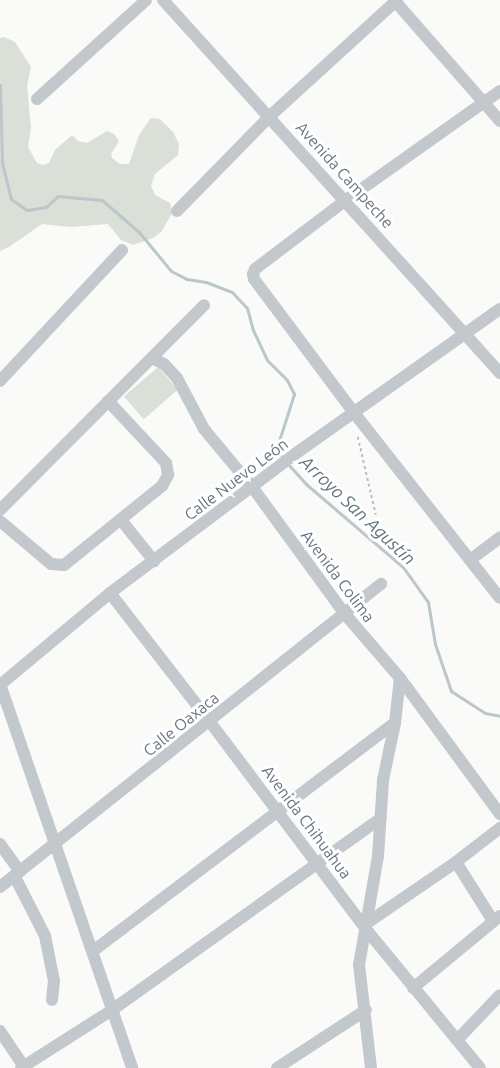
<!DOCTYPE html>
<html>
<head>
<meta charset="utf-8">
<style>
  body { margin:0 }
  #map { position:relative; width:500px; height:1068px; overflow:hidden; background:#fafaf8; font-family:Ubuntu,sans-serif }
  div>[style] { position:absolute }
  .green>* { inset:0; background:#dadfd7; transform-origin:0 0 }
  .stream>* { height:3px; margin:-1.5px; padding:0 1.5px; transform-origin:1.5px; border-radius:1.5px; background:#bbc7cb }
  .path>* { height:1.5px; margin-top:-0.75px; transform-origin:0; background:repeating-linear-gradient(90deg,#bbbfc2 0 3px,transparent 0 6px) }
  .minor>* { height:12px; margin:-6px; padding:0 6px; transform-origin:6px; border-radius:6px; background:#c3c8cc }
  span { translate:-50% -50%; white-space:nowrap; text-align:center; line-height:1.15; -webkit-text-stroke:6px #fff; paint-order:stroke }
  .street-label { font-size:16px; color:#657683 }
  .water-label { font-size:18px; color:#60757c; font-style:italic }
</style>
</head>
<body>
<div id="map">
  <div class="green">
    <i style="clip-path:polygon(4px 37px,15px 42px,31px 67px,27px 85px,31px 128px,28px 147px,37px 163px,43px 165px,49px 163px,55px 150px,72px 135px,78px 141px,87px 143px,107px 131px,114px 134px,119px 141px,111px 154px,112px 158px,120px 164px,129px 164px,139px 135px,151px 118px,160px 119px,173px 132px,179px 144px,178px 155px,155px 174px,151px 186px,155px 195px,170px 203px,172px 213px,162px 231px,153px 238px,133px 245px,121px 240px,108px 224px,70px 227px,42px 224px,9px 247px,0 251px,0 38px)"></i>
    <i style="left:158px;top:367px;width:30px;height:45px;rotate:49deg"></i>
  </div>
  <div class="stream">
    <i style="left:0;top:85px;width:78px;rotate:88.5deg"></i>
    <i style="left:2px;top:163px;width:37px;rotate:76deg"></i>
    <i style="left:11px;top:199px;width:19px;rotate:35deg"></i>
    <i style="left:27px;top:210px;width:19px;rotate:-9deg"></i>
    <i style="left:46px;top:207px;width:16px;rotate:-43deg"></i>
    <i style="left:58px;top:196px;width:44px;rotate:5.2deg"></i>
    <i style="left:102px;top:200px;width:49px;rotate:40.9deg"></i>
    <i style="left:139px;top:232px;width:50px;rotate:50.6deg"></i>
    <i style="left:171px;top:271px;width:18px;rotate:27deg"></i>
    <i style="left:187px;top:279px;width:19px;rotate:9deg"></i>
    <i style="left:206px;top:282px;width:28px;rotate:21deg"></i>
    <i style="left:232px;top:292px;width:22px;rotate:47deg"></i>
    <i style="left:247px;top:308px;width:23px;rotate:75deg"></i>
    <i style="left:253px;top:330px;width:33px;rotate:65deg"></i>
    <i style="left:267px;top:360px;width:28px;rotate:45deg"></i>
    <i style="left:287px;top:380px;width:16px;rotate:63deg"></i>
    <i style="left:294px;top:394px;width:59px;rotate:107.8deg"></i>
    <i style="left:276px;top:450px;width:12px;rotate:48deg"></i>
    <i style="left:288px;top:464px;width:27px;rotate:48deg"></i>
    <i style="left:306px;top:484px;width:128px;rotate:40.6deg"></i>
    <i style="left:403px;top:567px;width:43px;rotate:54.5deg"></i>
    <i style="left:428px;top:602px;width:43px;rotate:80.5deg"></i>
    <i style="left:435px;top:644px;width:50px;rotate:71.2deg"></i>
    <i style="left:451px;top:691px;width:40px;rotate:32.9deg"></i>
    <i style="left:485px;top:713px;width:15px;rotate:11deg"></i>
  </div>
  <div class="path">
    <i style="left:358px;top:437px;width:80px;rotate:77deg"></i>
  </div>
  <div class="minor">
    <i style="left:163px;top:0;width:503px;rotate:47.9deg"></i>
    <i style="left:394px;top:0;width:161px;rotate:48.8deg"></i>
    <i style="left:500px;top:91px;width:189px;rotate:144.7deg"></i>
    <i style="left:346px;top:200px;width:114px;rotate:142.8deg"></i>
    <i style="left:255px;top:269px;width:5px;rotate:112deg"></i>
    <i style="left:253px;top:274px;width:5px;rotate:79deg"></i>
    <i style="left:254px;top:279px;width:169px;rotate:53.2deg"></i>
    <i style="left:355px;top:414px;width:234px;rotate:51.8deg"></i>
    <i style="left:37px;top:99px;width:147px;rotate:-42.2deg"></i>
    <i style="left:177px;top:211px;width:133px;rotate:-45.6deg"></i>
    <i style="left:270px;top:116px;width:172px;rotate:-42.4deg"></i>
    <i style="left:152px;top:358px;width:13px;rotate:27deg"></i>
    <i style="left:164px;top:364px;width:19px;rotate:47deg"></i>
    <i style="left:177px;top:378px;width:58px;rotate:62.1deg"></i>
    <i style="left:204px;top:429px;width:77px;rotate:50.3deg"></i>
    <i style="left:253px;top:488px;width:155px;rotate:53.9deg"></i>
    <i style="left:344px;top:613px;width:86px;rotate:49.3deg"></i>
    <i style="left:400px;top:678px;width:169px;rotate:53.7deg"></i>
    <i style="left:0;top:381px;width:179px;rotate:-47deg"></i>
    <i style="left:0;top:510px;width:289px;rotate:-45.1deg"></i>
    <i style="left:121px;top:520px;width:53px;rotate:51.2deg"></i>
    <i style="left:0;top:521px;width:67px;rotate:40.1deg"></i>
    <i style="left:51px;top:564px;width:13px;rotate:4deg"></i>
    <i style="left:64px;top:565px;width:126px;rotate:-38.9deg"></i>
    <i style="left:162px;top:486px;width:13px;rotate:-61deg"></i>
    <i style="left:168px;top:475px;width:12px;rotate:-99deg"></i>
    <i style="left:166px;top:463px;width:85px;rotate:-133.1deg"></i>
    <i style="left:470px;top:560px;width:38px;rotate:-37deg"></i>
    <i style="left:110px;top:593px;width:163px;rotate:52.2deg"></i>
    <i style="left:210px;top:722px;width:258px;rotate:53deg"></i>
    <i style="left:365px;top:928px;width:181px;rotate:50.6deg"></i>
    <i style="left:0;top:684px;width:406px;rotate:71deg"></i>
    <i style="left:0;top:685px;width:143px;rotate:-39.9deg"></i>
    <i style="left:110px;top:593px;width:231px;rotate:-36.9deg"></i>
    <i style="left:295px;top:454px;width:251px;rotate:-35.3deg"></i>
    <i style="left:0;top:844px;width:34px;rotate:54deg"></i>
    <i style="left:456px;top:862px;width:70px;rotate:57.9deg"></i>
    <i style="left:15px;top:877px;width:66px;rotate:63deg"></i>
    <i style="left:45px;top:936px;width:46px;rotate:78.7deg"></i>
    <i style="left:54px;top:981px;width:19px;rotate:96deg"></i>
    <i style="left:0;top:887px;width:487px;rotate:-38.5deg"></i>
    <i style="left:367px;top:923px;width:108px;rotate:-34.4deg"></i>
    <i style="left:456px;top:862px;width:56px;rotate:-37.7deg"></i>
    <i style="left:93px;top:951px;width:378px;rotate:-37.1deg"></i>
    <i style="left:413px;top:988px;width:113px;rotate:-39.6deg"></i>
    <i style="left:0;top:1031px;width:45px;rotate:56deg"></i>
    <i style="left:457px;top:1040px;width:62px;rotate:-46.3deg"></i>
    <i style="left:21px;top:1068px;width:108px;rotate:-32.5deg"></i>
    <i style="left:112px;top:1010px;width:330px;rotate:-35.5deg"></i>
    <i style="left:277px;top:1068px;width:106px;rotate:-33.1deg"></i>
    <i style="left:371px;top:1068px;width:104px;rotate:-96.6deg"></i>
    <i style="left:359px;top:965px;width:111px;rotate:-80.1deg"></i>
    <i style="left:378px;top:856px;width:76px;rotate:-86.2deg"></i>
    <i style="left:383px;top:780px;width:58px;rotate:-78.1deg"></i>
    <i style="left:395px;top:723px;width:45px;rotate:-83.7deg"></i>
  </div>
  <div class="street-label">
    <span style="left:345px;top:175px;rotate:48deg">Avenida Campeche</span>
    <span style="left:236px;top:479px;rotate:-37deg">Calle Nuevo León</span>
    <span style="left:338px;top:576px;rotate:53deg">Avenida Colima</span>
    <span style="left:181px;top:724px;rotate:-39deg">Calle Oaxaca</span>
    <span style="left:307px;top:822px;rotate:53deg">Avenida Chihuahua</span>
  </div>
  <div class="water-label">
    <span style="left:358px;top:510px;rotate:43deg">Arroyo San Agustín</span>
  </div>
</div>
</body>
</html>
